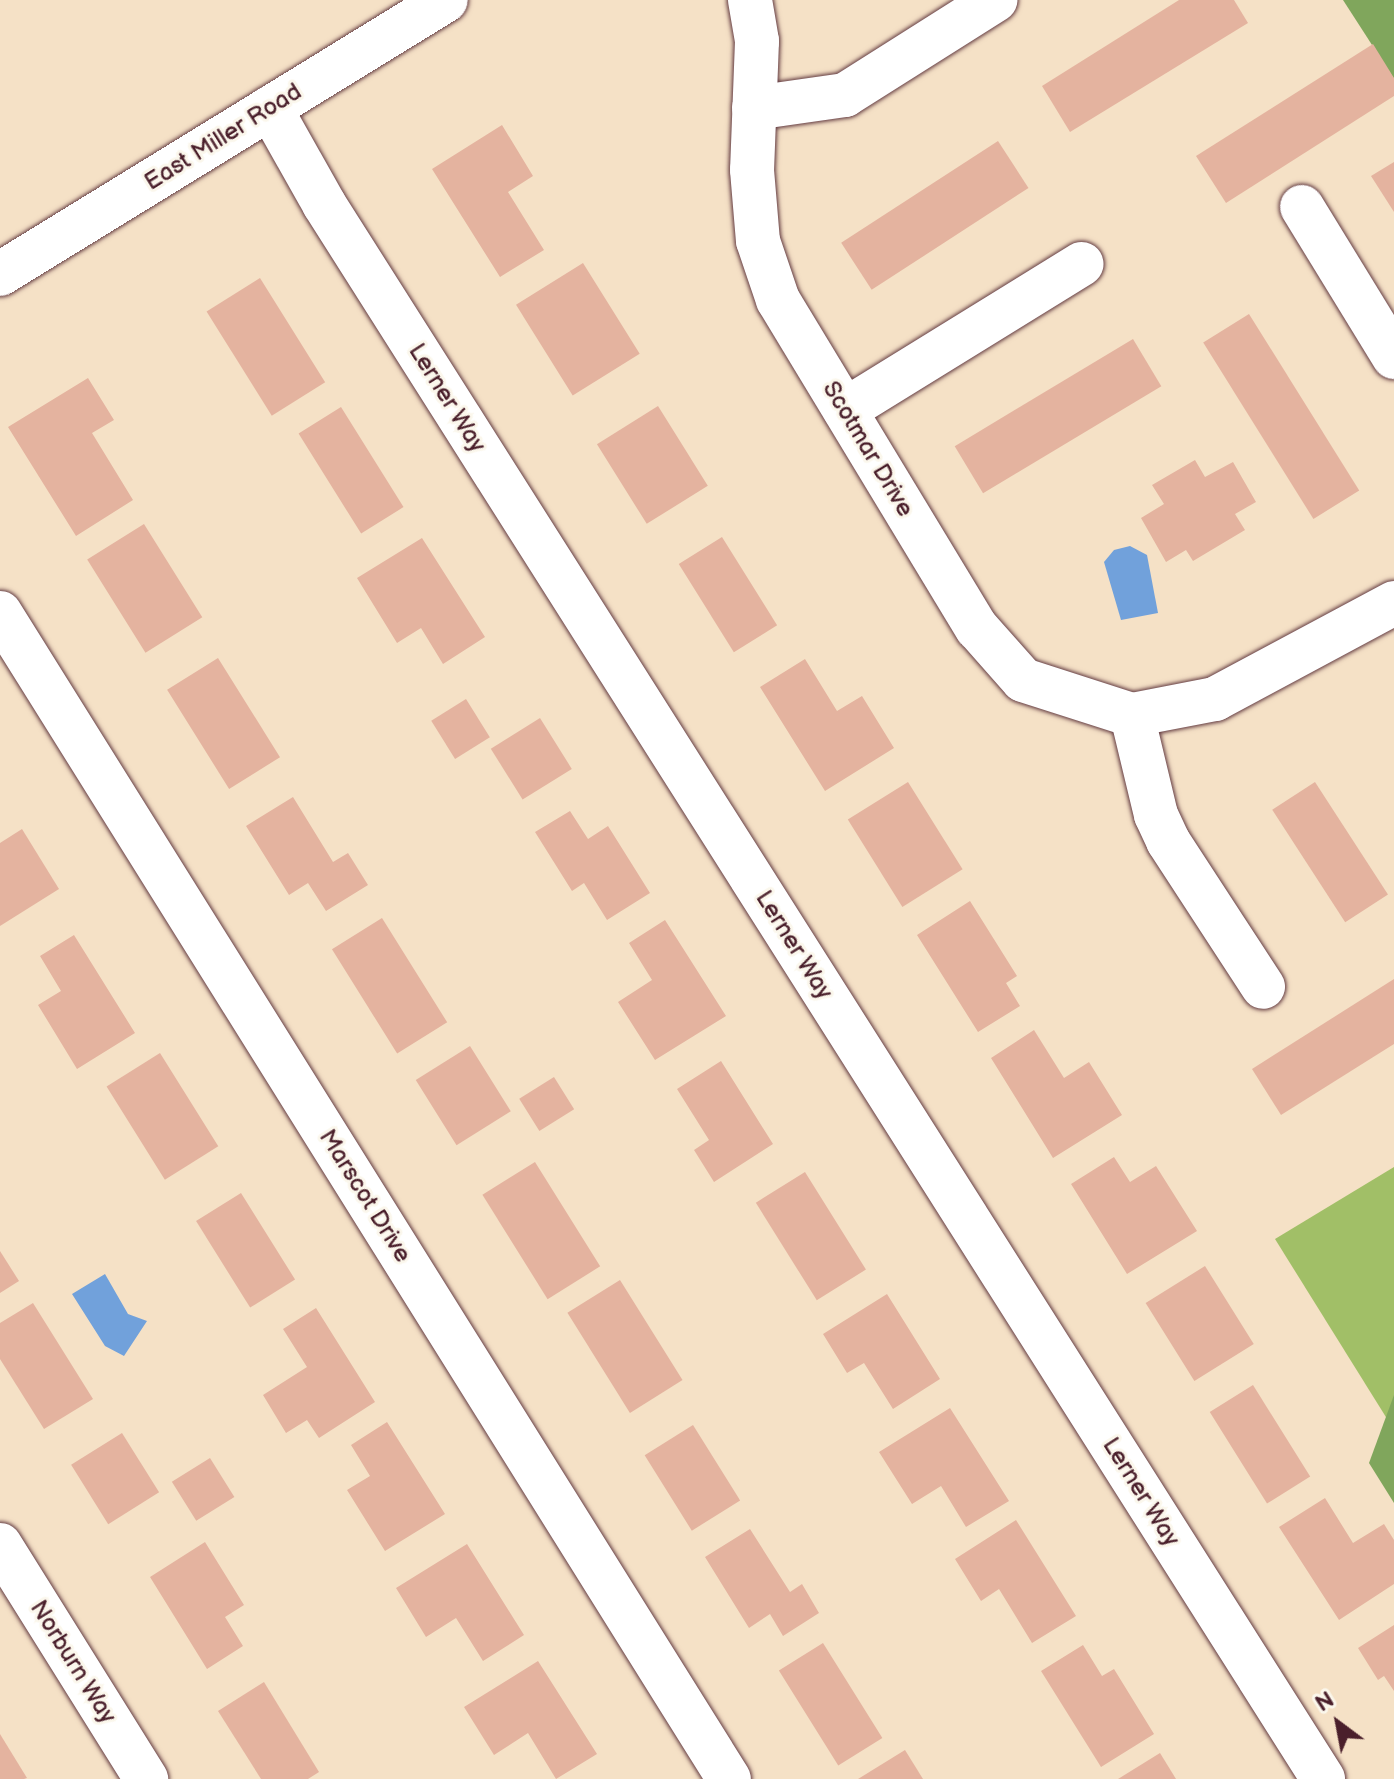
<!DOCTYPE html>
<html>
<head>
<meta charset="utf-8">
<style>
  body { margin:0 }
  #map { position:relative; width:1394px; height:1779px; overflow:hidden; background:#f5e1c6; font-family:"Balsamiq Sans",sans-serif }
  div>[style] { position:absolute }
  .green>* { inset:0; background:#a1bf67 }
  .forest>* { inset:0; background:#80a65c }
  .water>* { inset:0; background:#71a1db }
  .building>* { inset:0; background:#e4b39f; transform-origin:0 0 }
  .roads { filter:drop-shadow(0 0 2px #643c42) drop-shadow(0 0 2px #643c42) }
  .minor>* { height:44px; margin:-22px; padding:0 22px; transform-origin:22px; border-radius:22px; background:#fff }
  span { translate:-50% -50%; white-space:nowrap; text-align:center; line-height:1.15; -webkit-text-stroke:6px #fbf7ec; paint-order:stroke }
  .street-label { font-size:24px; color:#4a1f2b }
  .north { position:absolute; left:1298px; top:1683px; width:80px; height:80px; -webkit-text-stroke:6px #fbf7ec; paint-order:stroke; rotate:328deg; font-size:22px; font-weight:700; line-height:32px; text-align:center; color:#4a1f2b }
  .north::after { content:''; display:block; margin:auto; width:28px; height:36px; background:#4a1f2b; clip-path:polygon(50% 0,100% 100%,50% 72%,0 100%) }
</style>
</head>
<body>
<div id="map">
  <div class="green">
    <i style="clip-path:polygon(1394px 1167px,1394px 1430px,1275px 1239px)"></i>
  </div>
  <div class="forest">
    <i style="clip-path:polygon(1343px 0,1394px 0,1394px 79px)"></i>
    <i style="clip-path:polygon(1394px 1395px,1394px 1503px,1369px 1463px)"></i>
  </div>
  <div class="water">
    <i style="clip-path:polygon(1130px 546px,1147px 555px,1158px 613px,1121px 620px,1104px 562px,1114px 550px)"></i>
    <i style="clip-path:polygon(105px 1274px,128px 1314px,147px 1321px,124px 1356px,105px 1346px,72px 1294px)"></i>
  </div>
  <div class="building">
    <i style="clip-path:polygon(1179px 0,1234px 0,1248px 23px,1070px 132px,1042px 86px)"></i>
    <i style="clip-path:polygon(1373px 44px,1394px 78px,1394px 96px,1226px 203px,1196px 156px)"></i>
    <i style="clip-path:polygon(502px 125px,533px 176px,508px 192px,544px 250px,500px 277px,432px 169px)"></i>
    <i style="left:998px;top:141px;width:56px;height:187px;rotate:57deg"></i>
    <i style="clip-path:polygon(1394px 162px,1394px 212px,1371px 176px)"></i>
    <i style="left:583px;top:263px;width:107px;height:79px;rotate:58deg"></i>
    <i style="left:260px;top:278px;width:123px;height:63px;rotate:58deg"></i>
    <i style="left:1249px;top:314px;width:208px;height:54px;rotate:58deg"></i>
    <i style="left:1133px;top:339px;width:55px;height:208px;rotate:59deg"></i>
    <i style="clip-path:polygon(88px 378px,114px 420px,92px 433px,133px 500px,76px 536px,8px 427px)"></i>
    <i style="left:658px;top:406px;width:94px;height:72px;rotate:58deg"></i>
    <i style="left:341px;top:407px;width:118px;height:50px;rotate:58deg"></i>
    <i style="clip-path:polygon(1195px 460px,1205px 477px,1233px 462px,1256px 502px,1235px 514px,1245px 530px,1193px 561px,1186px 550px,1166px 562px,1141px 518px,1164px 504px,1152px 485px)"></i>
    <i style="left:144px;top:524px;width:110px;height:67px;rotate:58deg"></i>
    <i style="left:722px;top:537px;width:104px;height:51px;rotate:58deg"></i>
    <i style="clip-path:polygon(422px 538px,485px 637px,443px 664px,421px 628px,397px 643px,357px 578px)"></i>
    <i style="left:218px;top:658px;width:117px;height:60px;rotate:58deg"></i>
    <i style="clip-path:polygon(805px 659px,837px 711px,862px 696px,894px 748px,825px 791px,760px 687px)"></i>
    <i style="left:466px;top:699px;width:45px;height:41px;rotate:58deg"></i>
    <i style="left:540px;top:718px;width:60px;height:58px;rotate:58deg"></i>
    <i style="left:908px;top:782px;width:103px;height:71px;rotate:58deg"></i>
    <i style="left:1315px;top:782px;width:134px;height:51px;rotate:57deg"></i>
    <i style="clip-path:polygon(293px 797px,333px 862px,348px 853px,368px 885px,326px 911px,308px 883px,289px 895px,246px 826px)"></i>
    <i style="clip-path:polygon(570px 811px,588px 839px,608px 826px,650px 893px,607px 920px,584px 883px,572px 891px,535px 832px)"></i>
    <i style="clip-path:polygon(22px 829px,59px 889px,0 926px,0 843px)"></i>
    <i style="clip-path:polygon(970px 901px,1017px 976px,1006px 983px,1020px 1006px,978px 1032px,917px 935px)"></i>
    <i style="left:382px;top:918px;width:123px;height:59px;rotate:58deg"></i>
    <i style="clip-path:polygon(665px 920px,726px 1016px,655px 1060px,618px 1002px,652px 980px,629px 943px)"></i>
    <i style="clip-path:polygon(74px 935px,135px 1033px,77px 1069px,38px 1005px,61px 991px,40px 956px)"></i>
    <i style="clip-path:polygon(1394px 979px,1394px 1044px,1281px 1115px,1252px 1069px)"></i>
    <i style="clip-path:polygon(1034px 1030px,1064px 1078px,1089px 1062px,1122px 1115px,1053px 1158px,991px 1058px)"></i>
    <i style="left:470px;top:1046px;width:77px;height:64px;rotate:58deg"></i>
    <i style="left:160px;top:1053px;width:110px;height:63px;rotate:58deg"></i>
    <i style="clip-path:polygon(721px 1061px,773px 1144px,714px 1182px,694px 1150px,709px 1140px,677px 1089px)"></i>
    <i style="left:554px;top:1077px;width:38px;height:41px;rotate:58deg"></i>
    <i style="clip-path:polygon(1114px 1157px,1130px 1182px,1156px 1166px,1197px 1231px,1127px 1274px,1071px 1184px)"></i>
    <i style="left:535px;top:1162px;width:123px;height:62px;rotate:58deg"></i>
    <i style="left:805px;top:1172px;width:115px;height:58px;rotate:58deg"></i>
    <i style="left:241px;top:1193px;width:102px;height:53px;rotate:58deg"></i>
    <i style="clip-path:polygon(0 1251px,19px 1281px,0 1293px)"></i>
    <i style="left:1205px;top:1266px;width:92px;height:70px;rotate:58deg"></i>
    <i style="left:620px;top:1280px;width:118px;height:62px;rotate:58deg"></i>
    <i style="clip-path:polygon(887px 1294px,940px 1379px,893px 1409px,864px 1363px,847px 1373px,823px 1334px)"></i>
    <i style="clip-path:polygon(33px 1303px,93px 1399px,44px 1429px,0 1359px,0 1323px)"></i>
    <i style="clip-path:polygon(316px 1308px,375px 1402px,319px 1438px,307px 1420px,286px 1433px,263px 1395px,307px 1367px,283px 1329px)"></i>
    <i style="left:1253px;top:1385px;width:108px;height:51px;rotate:58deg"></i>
    <i style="clip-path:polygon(950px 1408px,1009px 1501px,966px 1527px,941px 1486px,912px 1504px,879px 1452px)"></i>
    <i style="clip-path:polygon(387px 1422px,445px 1514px,385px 1551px,347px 1490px,370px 1476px,351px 1445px)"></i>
    <i style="left:693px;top:1425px;width:89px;height:57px;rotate:58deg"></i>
    <i style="left:122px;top:1433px;width:70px;height:60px;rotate:58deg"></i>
    <i style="left:210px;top:1458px;width:46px;height:45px;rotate:58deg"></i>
    <i style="clip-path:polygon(1325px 1498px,1353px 1543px,1384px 1524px,1394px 1540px,1394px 1584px,1339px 1620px,1279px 1527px)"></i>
    <i style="clip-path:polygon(1016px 1520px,1076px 1616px,1032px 1643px,999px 1589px,981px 1601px,955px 1559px)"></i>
    <i style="clip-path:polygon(750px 1529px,790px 1592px,802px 1584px,819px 1613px,783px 1636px,770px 1614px,749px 1628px,705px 1557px)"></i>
    <i style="clip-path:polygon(205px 1542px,244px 1605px,225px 1617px,243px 1646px,207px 1669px,150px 1577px)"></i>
    <i style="clip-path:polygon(467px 1544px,524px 1635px,483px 1661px,456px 1618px,426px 1637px,396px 1588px)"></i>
    <i style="clip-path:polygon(1394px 1625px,1394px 1691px,1384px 1676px,1378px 1680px,1358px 1648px)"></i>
    <i style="left:823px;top:1643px;width:112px;height:52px;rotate:58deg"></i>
    <i style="clip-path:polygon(1083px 1645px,1102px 1676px,1114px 1669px,1154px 1734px,1101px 1767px,1041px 1671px)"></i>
    <i style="clip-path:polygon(538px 1661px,597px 1754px,556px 1779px,528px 1733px,494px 1755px,464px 1707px)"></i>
    <i style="clip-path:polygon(264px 1682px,319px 1772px,308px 1779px,261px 1779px,218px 1711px)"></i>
    <i style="clip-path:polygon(0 1734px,27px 1778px,24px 1779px,0 1779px)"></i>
    <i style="clip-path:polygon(905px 1750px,923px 1779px,858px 1779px)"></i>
    <i style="clip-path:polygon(1160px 1753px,1176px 1779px,1118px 1779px)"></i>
  </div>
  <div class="roads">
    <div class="minor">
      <i style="left:750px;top:0;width:42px;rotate:80.3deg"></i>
      <i style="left:757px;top:41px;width:129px;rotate:92.2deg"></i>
      <i style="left:752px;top:170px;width:71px;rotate:85.2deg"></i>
      <i style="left:758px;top:241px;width:62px;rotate:71.3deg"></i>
      <i style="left:778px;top:300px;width:384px;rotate:58.8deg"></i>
      <i style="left:977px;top:628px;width:69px;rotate:48.5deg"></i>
      <i style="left:1023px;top:680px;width:114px;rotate:17.8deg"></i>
      <i style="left:1132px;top:715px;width:85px;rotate:-10.9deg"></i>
      <i style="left:1215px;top:699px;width:203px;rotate:-28.2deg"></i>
      <i style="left:270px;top:108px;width:110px;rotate:60.6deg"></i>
      <i style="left:324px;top:204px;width:1865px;rotate:57.61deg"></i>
      <i style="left:754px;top:108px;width:92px;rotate:-8.1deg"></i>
      <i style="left:845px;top:95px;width:178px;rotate:-32.3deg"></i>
      <i style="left:1302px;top:207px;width:176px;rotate:58.5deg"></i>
      <i style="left:0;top:274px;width:523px;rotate:-31.56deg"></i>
      <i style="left:845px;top:410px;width:278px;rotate:-31.7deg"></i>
      <i style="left:0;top:613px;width:1375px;rotate:57.99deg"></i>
      <i style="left:1132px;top:715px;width:103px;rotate:76.5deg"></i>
      <i style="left:1156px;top:815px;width:29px;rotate:65deg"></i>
      <i style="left:1168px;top:841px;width:174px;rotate:56.9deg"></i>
      <i style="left:0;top:1545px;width:276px;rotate:58deg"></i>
    </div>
  </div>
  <div class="street-label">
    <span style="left:223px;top:137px;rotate:-32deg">East Miller Road</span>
    <span style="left:447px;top:398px;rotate:58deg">Lerner Way</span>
    <span style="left:868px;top:449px;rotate:59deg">Scotmar Drive</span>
    <span style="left:794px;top:945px;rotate:58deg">Lerner Way</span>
    <span style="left:365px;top:1196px;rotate:58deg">Marscot Drive</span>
    <span style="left:1141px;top:1492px;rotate:58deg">Lerner Way</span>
    <span style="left:73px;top:1662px;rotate:58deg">Norburn Way</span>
  </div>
  <div class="north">N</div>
</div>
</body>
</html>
